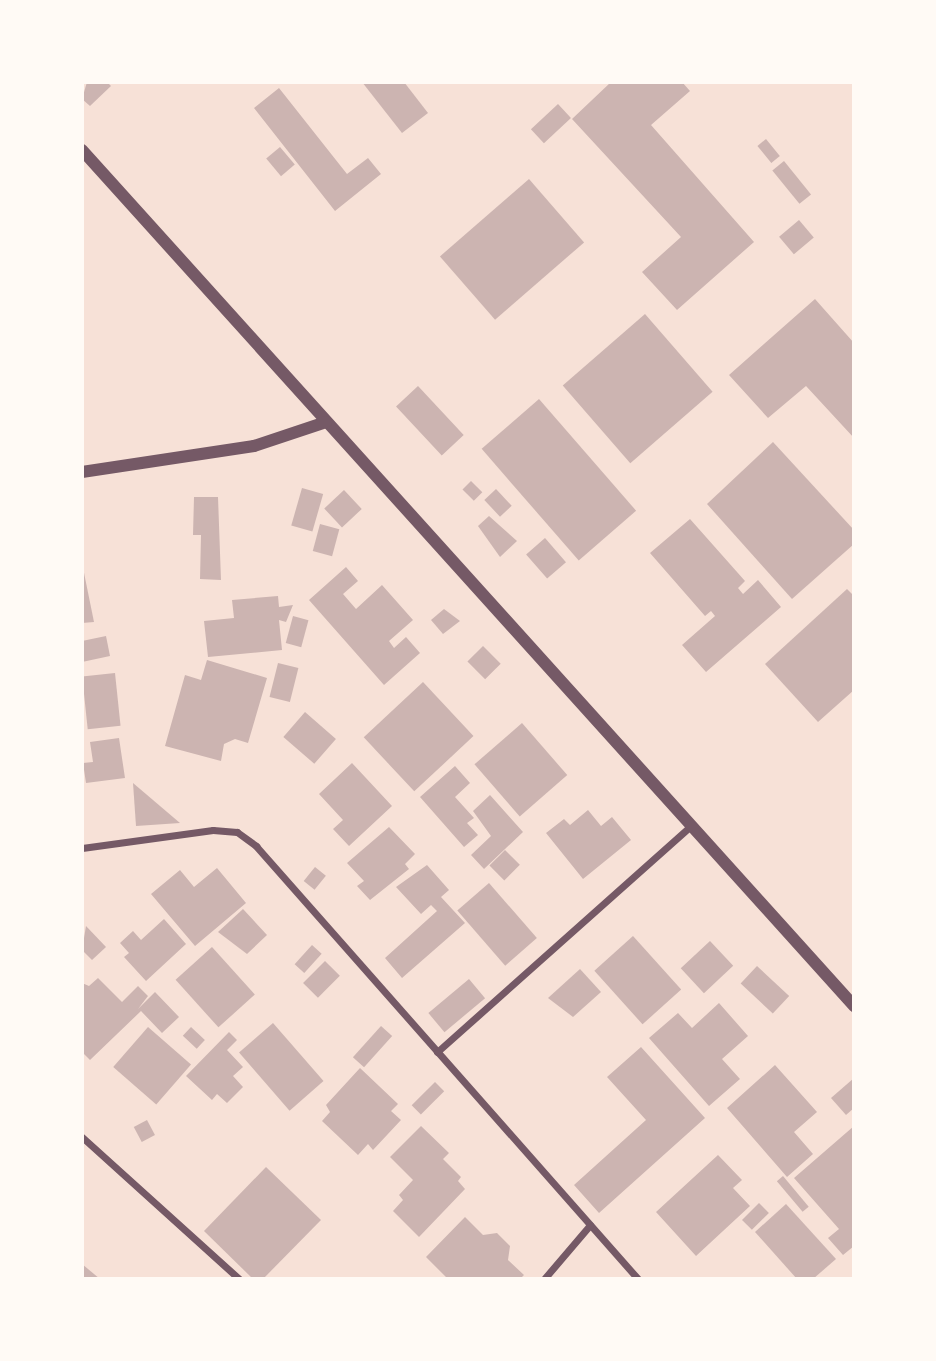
<!DOCTYPE html>
<html>
<head>
<meta charset="utf-8">
<style>
  body { margin:0 }
  #map { position:relative; width:936px; height:1361px; overflow:hidden; background:#f7e1d7; font-family:"Alegreya Sans",sans-serif }
  div>[style] { position:absolute }
  .building>* { inset:0; background:#ccb4b1; transform-origin:0 0 }
  .minor>* { height:7px; margin:-3.5px; padding:0 3.5px; transform-origin:3.5px; border-radius:3.5px; background:#755966 }
  .tertiary>* { height:12px; margin:-6px; padding:0 6px; transform-origin:6px; border-radius:6px; background:#755966 }
  span { translate:-50% -50%; white-space:nowrap; text-align:center; line-height:1.15; -webkit-text-stroke:5px #fffaf5; paint-order:stroke }
  .frame { position:absolute; inset:0; border:84px solid #fffaf5; pointer-events:none }
</style>
</head>
<body>
<div id="map">
  <div class="building">
    <i style="clip-path:polygon(87px 82px,107px 82px,111px 86px,90px 106px,82px 99px)"></i>
    <i style="clip-path:polygon(362px 82px,404px 82px,428px 113px,402px 133px)"></i>
    <i style="clip-path:polygon(611px 82px,682px 82px,690px 91px,651px 125px,754px 242px,677px 310px,642px 272px,681px 237px,572px 119px)"></i>
    <i style="clip-path:polygon(279px 88px,347px 174px,368px 158px,381px 174px,335px 211px,254px 108px)"></i>
    <i style="left:558px;top:104px;width:19px;height:37px;rotate:47deg"></i>
    <i style="left:766px;top:139px;width:22px;height:11px;rotate:51deg"></i>
    <i style="left:280px;top:147px;width:23px;height:18px;rotate:50deg"></i>
    <i style="left:784px;top:161px;width:43px;height:15px;rotate:51deg"></i>
    <i style="left:529px;top:179px;width:84px;height:118px;rotate:49deg"></i>
    <i style="left:799px;top:220px;width:23px;height:26px;rotate:50deg"></i>
    <i style="clip-path:polygon(815px 299px,854px 343px,854px 438px,806px 386px,768px 418px,729px 375px)"></i>
    <i style="left:645px;top:314px;width:103px;height:109px;rotate:49deg"></i>
    <i style="left:418px;top:386px;width:67px;height:30px;rotate:47deg"></i>
    <i style="left:539px;top:399px;width:148px;height:76px;rotate:49deg"></i>
    <i style="clip-path:polygon(773px 442px,854px 530px,854px 544px,792px 599px,707px 504px)"></i>
    <i style="left:471px;top:481px;width:16px;height:12px;rotate:45deg"></i>
    <i style="left:302px;top:488px;width:22px;height:39px;rotate:16deg"></i>
    <i style="left:496px;top:489px;width:23px;height:16px;rotate:47deg"></i>
    <i style="left:344px;top:490px;width:26px;height:27px;rotate:47deg"></i>
    <i style="clip-path:polygon(194px 497px,218px 497px,221px 580px,200px 579px,201px 535px,193px 535px)"></i>
    <i style="clip-path:polygon(489px 516px,517px 541px,500px 557px,478px 526px)"></i>
    <i style="clip-path:polygon(690px 519px,745px 581px,738px 588px,743px 594px,758px 580px,781px 607px,706px 672px,682px 645px,715px 616px,711px 611px,705px 616px,650px 553px)"></i>
    <i style="left:320px;top:524px;width:20px;height:28px;rotate:15deg"></i>
    <i style="left:545px;top:538px;width:32px;height:25px;rotate:49deg"></i>
    <i style="clip-path:polygon(82px 563px,94px 622px,82px 623px)"></i>
    <i style="clip-path:polygon(346px 567px,358px 581px,343px 594px,356px 609px,382px 585px,413px 620px,389px 641px,394px 648px,406px 637px,420px 653px,384px 685px,309px 600px)"></i>
    <i style="clip-path:polygon(847px 589px,854px 596px,854px 690px,818px 722px,765px 664px)"></i>
    <i style="clip-path:polygon(278px 596px,279px 607px,293px 605px,286px 622px,279px 620px,282px 650px,208px 657px,204px 621px,234px 618px,232px 600px)"></i>
    <i style="clip-path:polygon(444px 609px,460px 621px,443px 634px,431px 620px)"></i>
    <i style="left:293px;top:616px;width:16px;height:28px;rotate:15deg"></i>
    <i style="clip-path:polygon(106px 636px,110px 656px,82px 662px,82px 641px)"></i>
    <i style="left:483px;top:646px;width:25px;height:22px;rotate:45deg"></i>
    <i style="clip-path:polygon(207px 660px,267px 678px,248px 743px,235px 739px,224px 744px,221px 761px,165px 746px,185px 675px,201px 680px)"></i>
    <i style="left:278px;top:663px;width:21px;height:35px;rotate:14deg"></i>
    <i style="left:115px;top:673px;width:53px;height:33px;rotate:84deg"></i>
    <i style="left:423px;top:682px;width:74px;height:81px;rotate:47deg"></i>
    <i style="left:305px;top:712px;width:41px;height:33px;rotate:41deg"></i>
    <i style="left:522px;top:723px;width:69px;height:63px;rotate:49deg"></i>
    <i style="clip-path:polygon(119px 738px,125px 778px,86px 783px,83px 763px,93px 762px,90px 742px)"></i>
    <i style="clip-path:polygon(352px 763px,392px 806px,349px 846px,333px 829px,343px 820px,319px 794px)"></i>
    <i style="clip-path:polygon(455px 766px,470px 783px,455px 797px,474px 818px,467px 823px,478px 835px,464px 847px,420px 797px)"></i>
    <i style="clip-path:polygon(133px 783px,180px 823px,136px 826px)"></i>
    <i style="clip-path:polygon(490px 795px,523px 832px,484px 869px,471px 855px,491px 836px,473px 811px)"></i>
    <i style="clip-path:polygon(588px 810px,601px 826px,612px 817px,631px 840px,583px 879px,546px 833px,564px 819px,570px 825px)"></i>
    <i style="clip-path:polygon(389px 827px,415px 854px,405px 864px,409px 869px,370px 900px,357px 886px,364px 881px,347px 863px)"></i>
    <i style="left:505px;top:850px;width:21px;height:22px;rotate:45deg"></i>
    <i style="clip-path:polygon(427px 865px,449px 890px,441px 897px,465px 923px,402px 978px,385px 958px,437px 911px,431px 905px,421px 914px,396px 887px)"></i>
    <i style="left:315px;top:867px;width:14px;height:18px;rotate:39deg"></i>
    <i style="clip-path:polygon(217px 868px,246px 903px,195px 946px,151px 894px,180px 870px,194px 887px)"></i>
    <i style="left:489px;top:883px;width:73px;height:42px;rotate:49deg"></i>
    <i style="clip-path:polygon(243px 909px,267px 935px,247px 954px,218px 932px)"></i>
    <i style="clip-path:polygon(164px 919px,186px 944px,146px 981px,124px 957px,129px 953px,120px 943px,133px 931px,141px 940px)"></i>
    <i style="clip-path:polygon(86px 926px,106px 947px,92px 960px,82px 950px)"></i>
    <i style="left:633px;top:936px;width:72px;height:52px;rotate:48deg"></i>
    <i style="left:710px;top:941px;width:34px;height:40px;rotate:47deg"></i>
    <i style="left:312px;top:945px;width:13px;height:26px;rotate:42deg"></i>
    <i style="left:212px;top:947px;width:64px;height:49px;rotate:48deg"></i>
    <i style="left:325px;top:961px;width:21px;height:31px;rotate:45deg"></i>
    <i style="left:757px;top:966px;width:44px;height:24px;rotate:43deg"></i>
    <i style="clip-path:polygon(580px 969px,601px 992px,573px 1017px,548px 998px)"></i>
    <i style="clip-path:polygon(98px 978px,122px 1002px,138px 986px,148px 996px,138px 1009px,155px 992px,179px 1017px,162px 1033px,141px 1011px,90px 1060px,82px 1052px,82px 983px,89px 986px)"></i>
    <i style="left:469px;top:979px;width:25px;height:53px;rotate:50deg"></i>
    <i style="clip-path:polygon(719px 1003px,748px 1036px,722px 1059px,740px 1079px,709px 1106px,649px 1038px,678px 1013px,692px 1028px)"></i>
    <i style="left:273px;top:1023px;width:77px;height:45px;rotate:49deg"></i>
    <i style="left:381px;top:1026px;width:15px;height:42px;rotate:42deg"></i>
    <i style="left:148px;top:1027px;width:57px;height:53px;rotate:41deg"></i>
    <i style="left:191px;top:1027px;width:19px;height:12px;rotate:43deg"></i>
    <i style="clip-path:polygon(229px 1032px,237px 1040px,227px 1050px,243px 1067px,233px 1076px,243px 1087px,227px 1103px,217px 1094px,212px 1100px,186px 1076px)"></i>
    <i style="clip-path:polygon(641px 1047px,705px 1118px,599px 1213px,574px 1185px,646px 1120px,607px 1077px)"></i>
    <i style="clip-path:polygon(775px 1065px,817px 1112px,794px 1132px,813px 1154px,787px 1177px,727px 1108px)"></i>
    <i style="clip-path:polygon(360px 1068px,398px 1104px,391px 1111px,401px 1120px,373px 1150px,368px 1144px,358px 1155px,322px 1121px,330px 1112px,326px 1105px)"></i>
    <i style="clip-path:polygon(854px 1078px,854px 1108px,846px 1115px,831px 1098px)"></i>
    <i style="left:435px;top:1082px;width:13px;height:33px;rotate:45deg"></i>
    <i style="left:147px;top:1120px;width:17px;height:15px;rotate:62deg"></i>
    <i style="clip-path:polygon(421px 1126px,449px 1153px,443px 1159px,461px 1177px,458px 1181px,465px 1189px,419px 1237px,393px 1211px,403px 1200px,399px 1195px,413px 1180px,390px 1157px)"></i>
    <i style="clip-path:polygon(854px 1126px,854px 1246px,843px 1255px,828px 1238px,839px 1229px,794px 1178px)"></i>
    <i style="clip-path:polygon(718px 1155px,742px 1180px,733px 1188px,750px 1206px,696px 1256px,656px 1212px)"></i>
    <i style="clip-path:polygon(266px 1167px,321px 1220px,263px 1279px,253px 1279px,204px 1231px)"></i>
    <i style="left:783px;top:1176px;width:40px;height:8px;rotate:50deg"></i>
    <i style="left:759px;top:1203px;width:14px;height:24px;rotate:45deg"></i>
    <i style="clip-path:polygon(786px 1204px,836px 1259px,813px 1279px,797px 1279px,755px 1232px)"></i>
    <i style="clip-path:polygon(465px 1217px,483px 1235px,497px 1233px,510px 1246px,508px 1260px,524px 1275px,520px 1279px,448px 1279px,426px 1257px)"></i>
    <i style="clip-path:polygon(82px 1264px,100px 1279px,82px 1279px)"></i>
  </div>
  <div class="minor">
    <i style="left:82px;top:848px;width:132px;rotate:-7.8deg"></i>
    <i style="left:213px;top:830px;width:24px;rotate:5deg"></i>
    <i style="left:237px;top:832px;width:24px;rotate:36deg"></i>
    <i style="left:256px;top:846px;width:577px;rotate:48.58deg"></i>
    <i style="left:437px;top:1052px;width:341px;rotate:-41.7deg"></i>
    <i style="left:82px;top:1137px;width:212px;rotate:42.1deg"></i>
    <i style="left:544px;top:1279px;width:71px;rotate:-49.6deg"></i>
  </div>
  <div class="tertiary">
    <i style="left:82px;top:150px;width:1153px;rotate:47.95deg"></i>
    <i style="left:82px;top:472px;width:174px;rotate:-8.6deg"></i>
    <i style="left:254px;top:446px;width:76px;rotate:-18.4deg"></i>
  </div>
  <div class="frame"></div>
</div>
</body>
</html>
